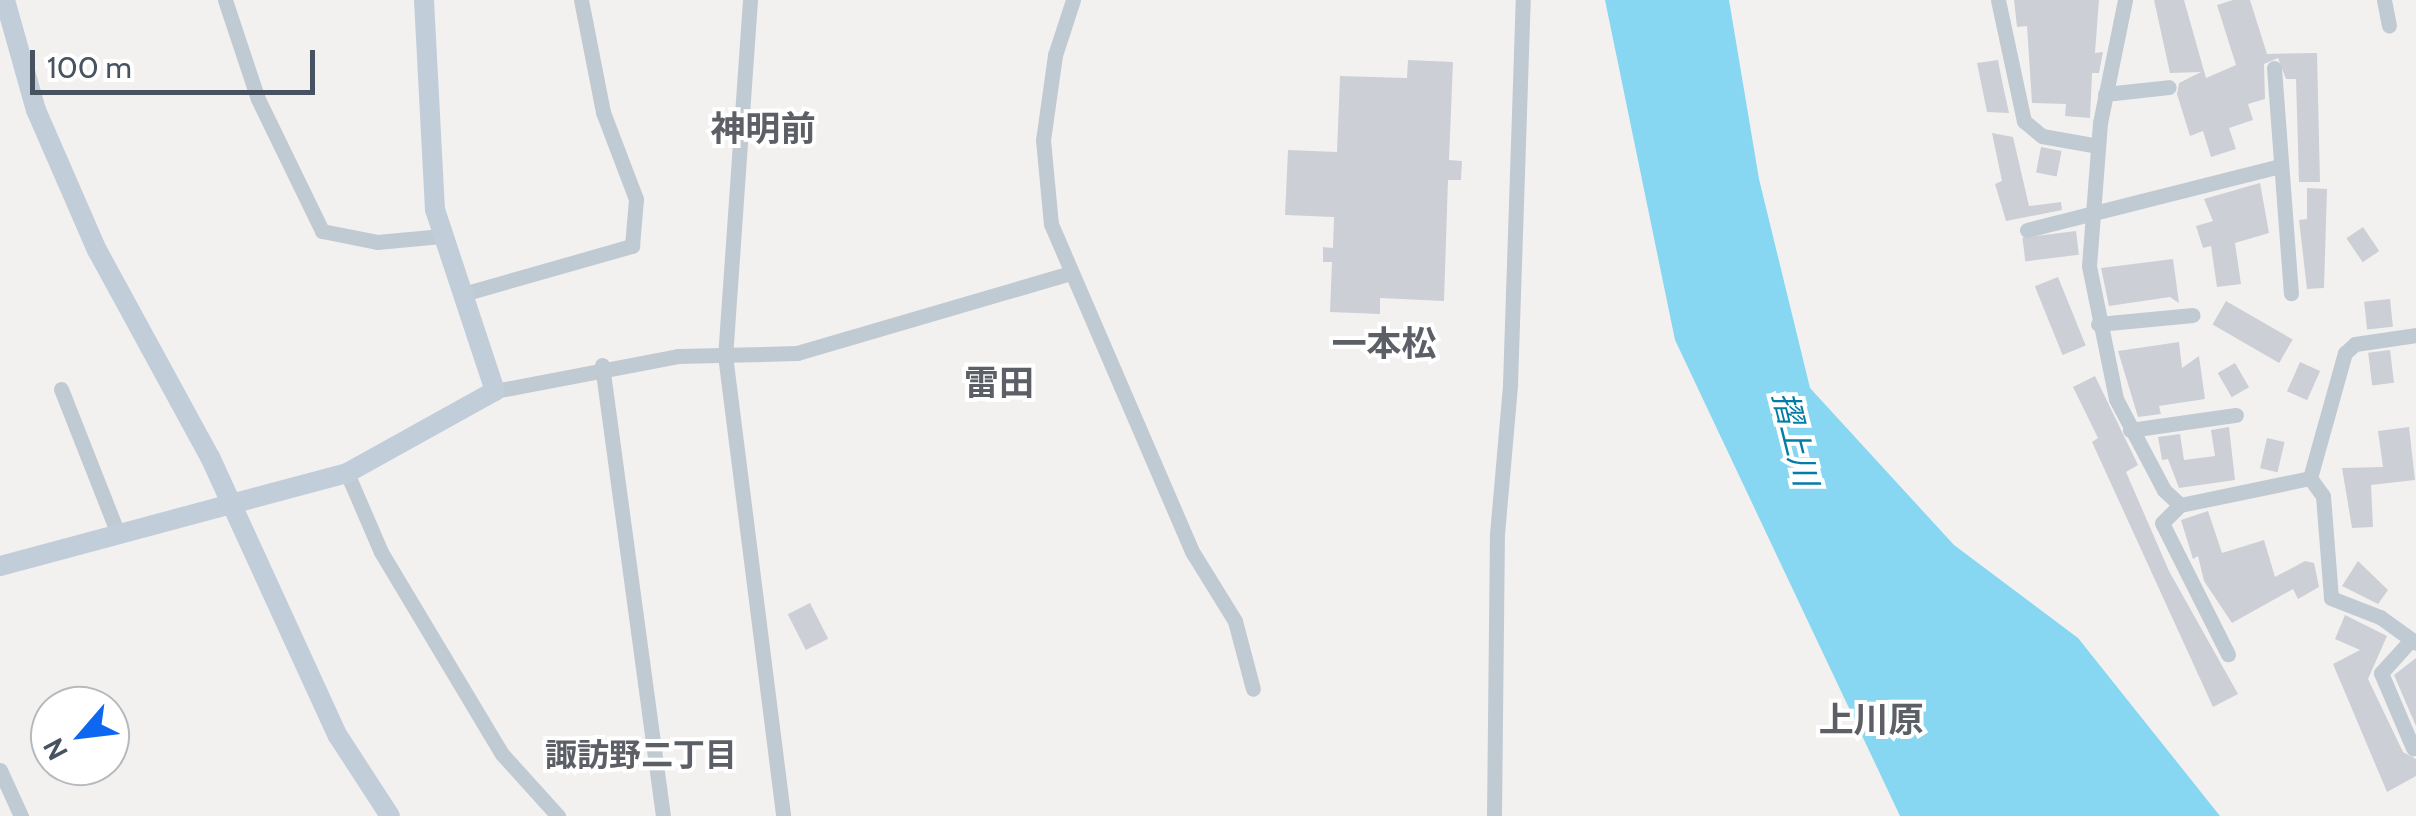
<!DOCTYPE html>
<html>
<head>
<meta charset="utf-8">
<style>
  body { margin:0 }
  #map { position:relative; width:2416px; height:816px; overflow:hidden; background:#f3f1f0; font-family:Cabin,"Noto Sans JP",sans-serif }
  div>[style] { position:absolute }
  .water>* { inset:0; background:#87d7f2 }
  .building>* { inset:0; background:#cccfd6; transform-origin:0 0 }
  .street>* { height:15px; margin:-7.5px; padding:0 7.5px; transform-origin:7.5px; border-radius:7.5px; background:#c0cad3 }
  .secondary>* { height:20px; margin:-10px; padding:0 10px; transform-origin:10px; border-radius:10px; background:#c2cdda }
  span { translate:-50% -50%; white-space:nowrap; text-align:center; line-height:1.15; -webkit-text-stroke:8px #fff; paint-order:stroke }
  .water-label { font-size:32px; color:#047da6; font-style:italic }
  .neighbourhood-label { font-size:32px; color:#5c6066; font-weight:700 }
  .quarter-label { font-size:35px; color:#5c6066; font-weight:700 }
  .north { position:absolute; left:30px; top:686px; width:100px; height:100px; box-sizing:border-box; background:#fff; border:2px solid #b5babf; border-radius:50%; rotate:242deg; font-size:28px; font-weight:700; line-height:40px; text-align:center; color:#475360 }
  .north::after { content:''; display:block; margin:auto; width:35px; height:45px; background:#0d67f1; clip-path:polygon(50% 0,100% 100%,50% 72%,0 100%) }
  .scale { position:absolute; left:30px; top:50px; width:285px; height:45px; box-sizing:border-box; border:5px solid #475360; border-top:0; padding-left:12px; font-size:30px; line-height:35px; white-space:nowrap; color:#475360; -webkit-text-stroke:8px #fff; paint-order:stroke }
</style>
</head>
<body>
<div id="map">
  <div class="water">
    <i style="clip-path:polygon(1605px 0,1729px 0,1759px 179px,1810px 388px,1954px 545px,2078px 638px,2220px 816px,1900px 816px,1675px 340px)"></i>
  </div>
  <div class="building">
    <i style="clip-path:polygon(2014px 0,2099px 0,2095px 53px,2103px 52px,2099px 73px,2092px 73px,2090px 118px,2065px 116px,2066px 104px,2032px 103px,2027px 26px,2017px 27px)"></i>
    <i style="clip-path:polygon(2154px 0,2184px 0,2206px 78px,2236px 65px,2217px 5px,2233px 0,2250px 0,2267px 54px,2317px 53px,2320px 182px,2299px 182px,2296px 79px,2286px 79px,2278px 58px,2264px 64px,2265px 99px,2248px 104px,2253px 120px,2229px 128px,2236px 149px,2211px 157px,2203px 131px,2190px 136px,2177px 94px,2179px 83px,2201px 72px,2170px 73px)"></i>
    <i style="clip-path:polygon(1408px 60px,1453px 62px,1449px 160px,1462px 161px,1461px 180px,1448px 180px,1444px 301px,1380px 298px,1380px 314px,1330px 312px,1332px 262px,1323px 262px,1323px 247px,1333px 248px,1334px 217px,1285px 215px,1288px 150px,1337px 152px,1340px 76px,1407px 78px)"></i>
    <i style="clip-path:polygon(1998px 60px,2002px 81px,2009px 113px,1987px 112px,1977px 63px)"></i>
    <i style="clip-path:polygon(1992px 133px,2013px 137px,2029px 206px,2061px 202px,2062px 210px,2006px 221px,1995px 184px,2002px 181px)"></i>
    <i style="left:2041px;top:147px;width:21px;height:26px;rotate:11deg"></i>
    <i style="clip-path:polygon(2260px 183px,2269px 233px,2235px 243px,2241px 284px,2217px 287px,2211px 246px,2203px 248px,2196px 226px,2213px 221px,2204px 199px)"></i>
    <i style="clip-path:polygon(2307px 188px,2327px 189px,2324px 288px,2307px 289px,2299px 220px,2307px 219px)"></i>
    <i style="left:2363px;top:227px;width:29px;height:20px;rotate:56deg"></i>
    <i style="left:2076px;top:231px;width:24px;height:54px;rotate:83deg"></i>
    <i style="clip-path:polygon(2173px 259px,2179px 303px,2170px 297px,2109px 306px,2101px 268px)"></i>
    <i style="left:2058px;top:277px;width:74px;height:25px;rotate:68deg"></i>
    <i style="left:2390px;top:299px;width:28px;height:26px;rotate:84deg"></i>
    <i style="left:2226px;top:301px;width:77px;height:27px;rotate:30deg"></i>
    <i style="clip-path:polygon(2179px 342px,2182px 368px,2199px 356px,2205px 399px,2159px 406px,2161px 414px,2138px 417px,2118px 351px)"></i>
    <i style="left:2390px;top:350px;width:33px;height:22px;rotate:83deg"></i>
    <i style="left:2300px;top:362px;width:22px;height:32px;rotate:24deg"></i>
    <i style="left:2235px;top:363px;width:28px;height:20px;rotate:60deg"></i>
    <i style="clip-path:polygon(2095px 376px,2138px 465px,2126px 472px,2169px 571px,2238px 694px,2213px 707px,2092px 442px,2098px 438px,2073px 387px)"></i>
    <i style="clip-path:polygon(2229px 427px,2235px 480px,2179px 488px,2168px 459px,2162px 460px,2158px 437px,2180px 434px,2184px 460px,2215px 456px,2211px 430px)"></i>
    <i style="clip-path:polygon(2409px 427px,2415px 480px,2371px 485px,2373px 527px,2352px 528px,2342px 468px,2383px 467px,2378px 431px)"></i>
    <i style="left:2267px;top:438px;width:18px;height:31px;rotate:13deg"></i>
    <i style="clip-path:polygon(2208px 511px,2222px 553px,2264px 540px,2275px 577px,2305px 561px,2314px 563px,2319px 587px,2298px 599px,2293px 589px,2232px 623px,2204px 581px,2198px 556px,2193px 559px,2181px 520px)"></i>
    <i style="clip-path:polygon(2358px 561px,2388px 590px,2378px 604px,2342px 586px)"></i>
    <i style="left:810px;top:603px;width:40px;height:25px;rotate:63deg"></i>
    <i style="clip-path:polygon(2345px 615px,2387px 636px,2368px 679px,2403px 752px,2416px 759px,2416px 776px,2387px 792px,2333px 664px,2360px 650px,2335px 639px)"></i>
    <i style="clip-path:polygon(2416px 658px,2416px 726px,2394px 675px)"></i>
  </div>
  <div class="street">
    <i style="left:225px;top:0;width:104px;rotate:71.6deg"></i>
    <i style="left:258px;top:99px;width:147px;rotate:64.1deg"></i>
    <i style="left:322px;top:231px;width:56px;rotate:11.3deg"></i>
    <i style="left:377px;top:242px;width:65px;rotate:-5.3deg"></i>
    <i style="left:750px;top:0;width:356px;rotate:94deg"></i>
    <i style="left:725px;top:355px;width:465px;rotate:82.8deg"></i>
    <i style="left:1073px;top:0;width:58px;rotate:108.1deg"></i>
    <i style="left:1055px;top:55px;width:86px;rotate:98deg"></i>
    <i style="left:1043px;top:140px;width:84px;rotate:84.6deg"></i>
    <i style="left:1051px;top:224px;width:358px;rotate:66.7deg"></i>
    <i style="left:1193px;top:553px;width:80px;rotate:58.3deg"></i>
    <i style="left:1235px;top:621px;width:70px;rotate:75.2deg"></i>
    <i style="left:1998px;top:0;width:124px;rotate:77.9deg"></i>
    <i style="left:2024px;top:121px;width:23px;rotate:40deg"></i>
    <i style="left:2042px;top:136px;width:57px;rotate:10.1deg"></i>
    <i style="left:2125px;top:0;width:126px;rotate:101.5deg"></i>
    <i style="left:2100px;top:123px;width:143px;rotate:94.4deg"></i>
    <i style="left:2089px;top:266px;width:136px;rotate:78.5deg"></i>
    <i style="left:2116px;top:399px;width:103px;rotate:62.2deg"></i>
    <i style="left:2164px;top:490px;width:22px;rotate:43deg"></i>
    <i style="left:2180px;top:505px;width:133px;rotate:-11.7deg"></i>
    <i style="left:2310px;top:478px;width:130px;rotate:-74.4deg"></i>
    <i style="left:2345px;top:353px;width:13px;rotate:-42deg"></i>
    <i style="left:2355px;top:344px;width:62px;rotate:-8.4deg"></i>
    <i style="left:2384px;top:0;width:26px;rotate:79deg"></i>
    <i style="left:2274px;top:68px;width:226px;rotate:85.7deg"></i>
    <i style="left:2105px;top:94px;width:64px;rotate:-6.2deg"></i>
    <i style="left:2027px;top:230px;width:261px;rotate:-14.2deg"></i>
    <i style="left:463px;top:294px;width:176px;rotate:-15.9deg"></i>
    <i style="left:632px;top:246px;width:47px;rotate:-85.1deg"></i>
    <i style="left:636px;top:199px;width:93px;rotate:-110.8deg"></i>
    <i style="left:603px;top:112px;width:114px;rotate:-101.1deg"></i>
    <i style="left:2098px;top:324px;width:95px;rotate:-5.4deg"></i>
    <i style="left:602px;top:365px;width:455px;rotate:82.3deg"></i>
    <i style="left:61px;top:389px;width:156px;rotate:68.5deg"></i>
    <i style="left:495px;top:391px;width:186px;rotate:-10.8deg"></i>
    <i style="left:678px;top:356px;width:119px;rotate:-1.4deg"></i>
    <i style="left:797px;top:353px;width:284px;rotate:-16.3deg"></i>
    <i style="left:2130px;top:430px;width:107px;rotate:-8.1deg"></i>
    <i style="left:347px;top:473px;width:86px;rotate:66.7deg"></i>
    <i style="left:381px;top:552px;width:235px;rotate:59.1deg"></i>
    <i style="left:502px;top:754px;width:84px;rotate:47.9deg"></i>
    <i style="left:2310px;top:478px;width:22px;rotate:54deg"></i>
    <i style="left:2323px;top:496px;width:102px;rotate:85.5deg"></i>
    <i style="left:2331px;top:598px;width:53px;rotate:21.2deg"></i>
    <i style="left:2380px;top:617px;width:44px;rotate:35.8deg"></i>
    <i style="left:2180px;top:505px;width:25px;rotate:135deg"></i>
    <i style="left:2162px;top:523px;width:147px;rotate:63.3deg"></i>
    <i style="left:2410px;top:641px;width:43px;rotate:132.2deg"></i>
    <i style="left:2381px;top:673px;width:82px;rotate:66.9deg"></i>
    <i style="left:0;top:770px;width:51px;rotate:65.5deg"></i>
    <i style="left:1494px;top:816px;width:282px;rotate:-89.4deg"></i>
    <i style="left:1497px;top:534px;width:151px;rotate:-85deg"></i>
    <i style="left:1510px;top:384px;width:384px;rotate:-88.1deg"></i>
  </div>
  <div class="secondary">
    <i style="left:5px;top:0;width:114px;rotate:74.3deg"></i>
    <i style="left:36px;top:110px;width:153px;rotate:66.5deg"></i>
    <i style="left:97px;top:250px;width:236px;rotate:61.4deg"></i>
    <i style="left:210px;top:457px;width:307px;rotate:65.4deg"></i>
    <i style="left:338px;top:736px;width:95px;rotate:57deg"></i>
    <i style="left:0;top:566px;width:359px;rotate:-15deg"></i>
    <i style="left:347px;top:473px;width:169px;rotate:-29deg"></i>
    <i style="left:495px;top:391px;width:191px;rotate:-108.3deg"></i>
    <i style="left:435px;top:210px;width:210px;rotate:-93deg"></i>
  </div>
  <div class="water-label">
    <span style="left:1795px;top:439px;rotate:76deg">摺上川</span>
  </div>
  <div class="neighbourhood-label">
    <span style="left:641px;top:755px">諏訪野二丁目</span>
  </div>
  <div class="quarter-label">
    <span style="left:763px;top:129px">神明前</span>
    <span style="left:1384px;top:344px">一本松</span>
    <span style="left:999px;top:383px">雷田</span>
    <span style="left:1871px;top:720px">上川原</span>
  </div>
  <div class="north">N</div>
  <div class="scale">100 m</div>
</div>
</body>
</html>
